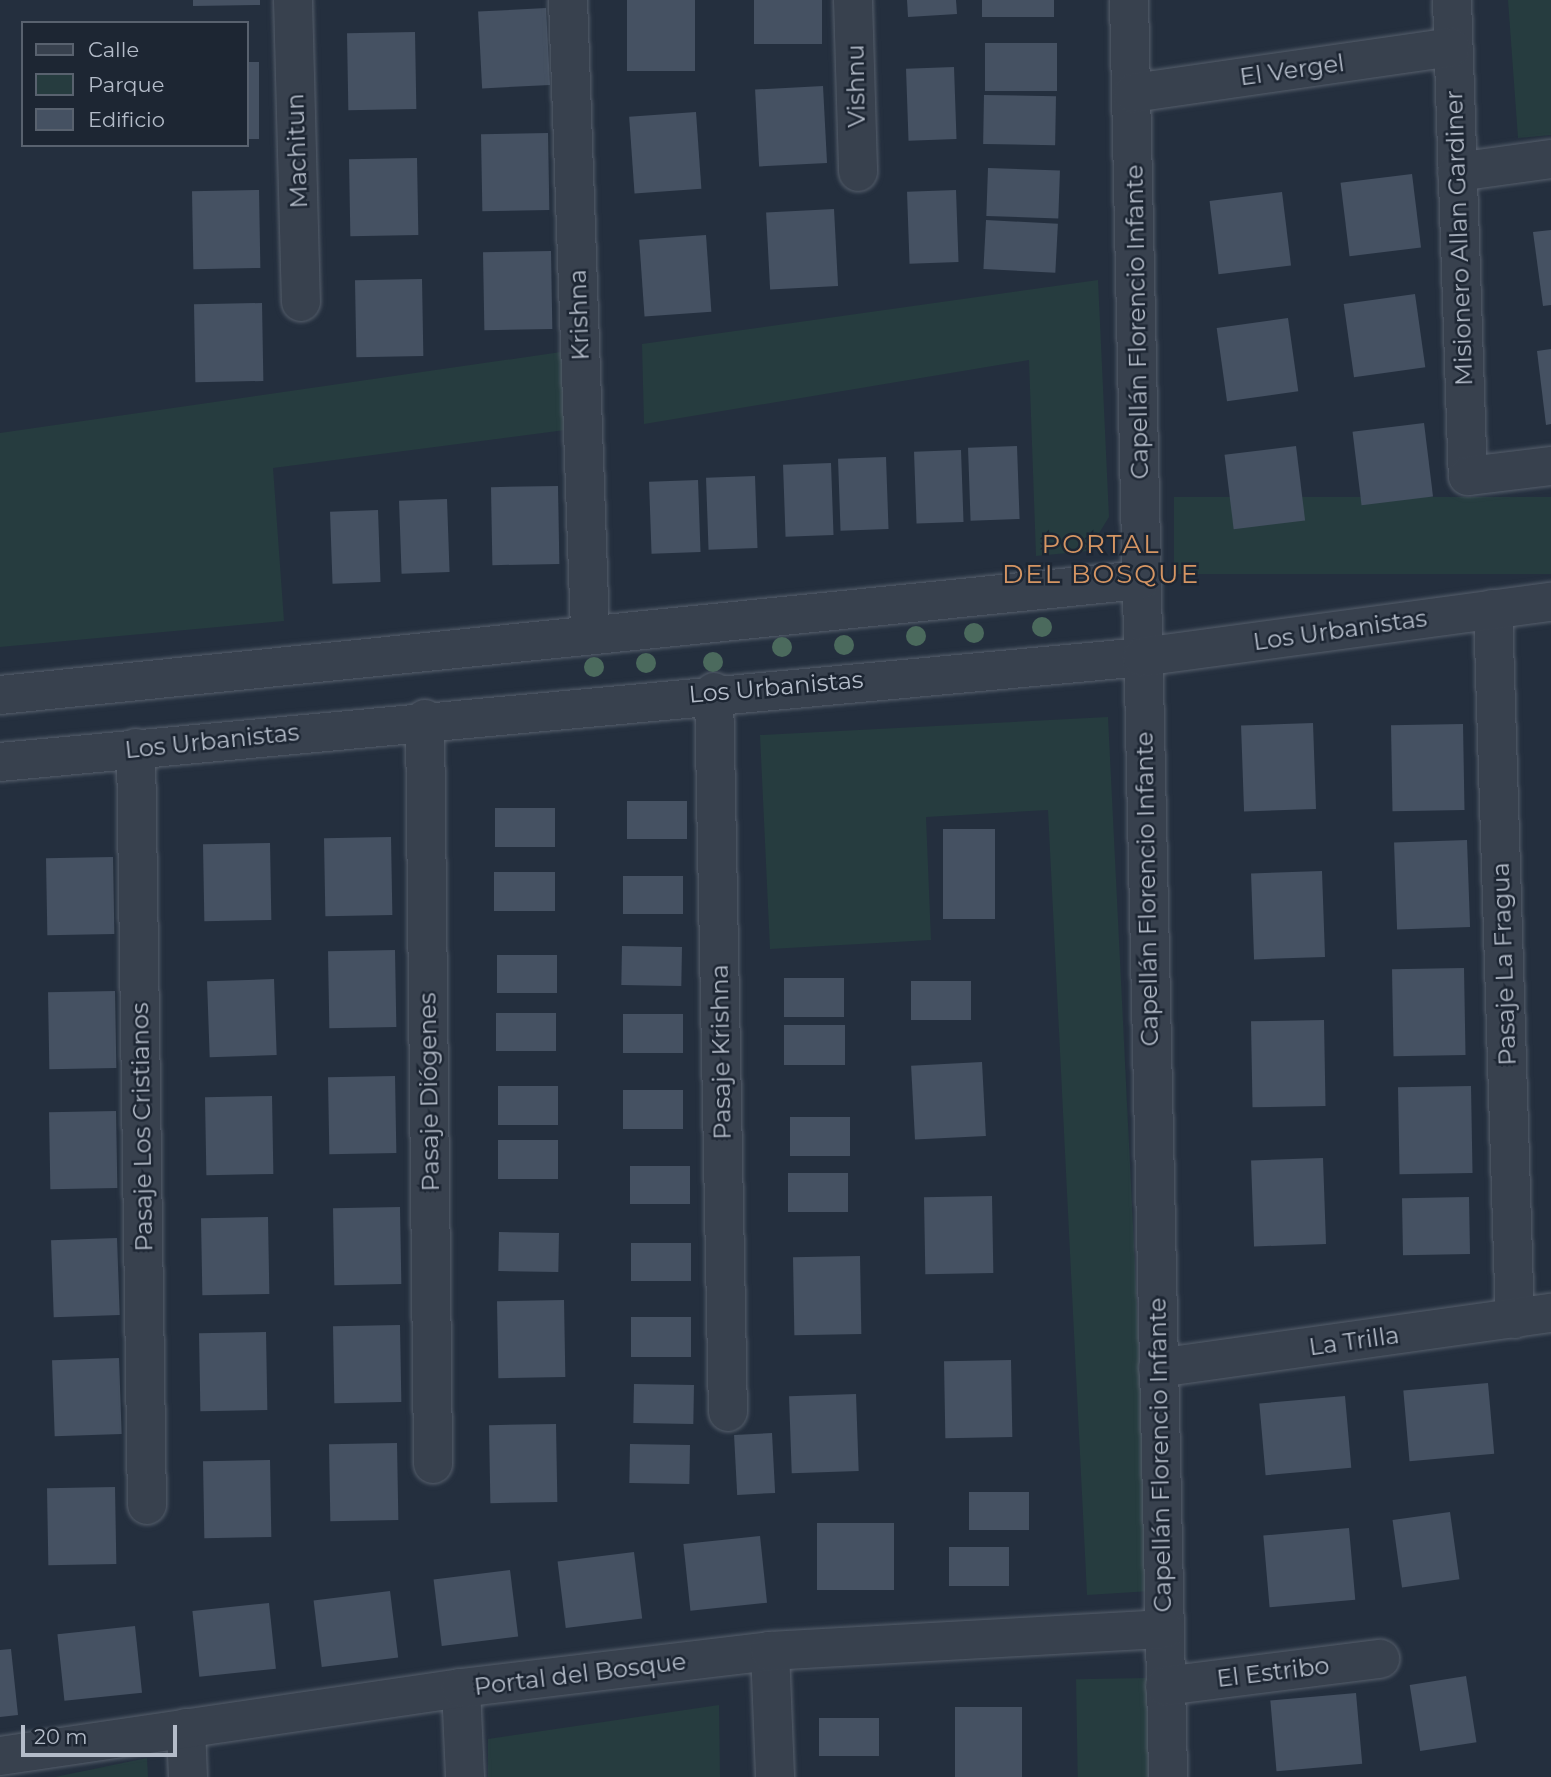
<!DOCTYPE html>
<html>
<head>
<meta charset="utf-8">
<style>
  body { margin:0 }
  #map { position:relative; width:1551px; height:1777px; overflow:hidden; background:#242f3e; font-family:Montserrat,sans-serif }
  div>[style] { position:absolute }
  .green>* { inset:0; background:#263c3f; transform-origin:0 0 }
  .building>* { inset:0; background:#455162; transform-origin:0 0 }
  .roads { filter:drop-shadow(0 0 2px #565f6c) drop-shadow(0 0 2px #565f6c) }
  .street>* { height:38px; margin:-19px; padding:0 19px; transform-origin:19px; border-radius:19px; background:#38414e }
  .trees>* { width:20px; height:20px; margin:-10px; border-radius:50%; background:#4b6a5d }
  span { translate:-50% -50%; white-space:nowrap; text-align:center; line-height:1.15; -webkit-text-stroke:5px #1d2633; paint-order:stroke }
  .street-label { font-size:24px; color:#b4bcc9 }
  .neighbourhood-label { font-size:26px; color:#d59563; letter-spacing:2px }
  .legend { position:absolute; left:21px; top:21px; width:228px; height:126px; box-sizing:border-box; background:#1d2633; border:2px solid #59626f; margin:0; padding:9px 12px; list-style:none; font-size:21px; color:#b4bcc9 }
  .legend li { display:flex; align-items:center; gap:14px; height:35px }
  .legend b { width:35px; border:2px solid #59626f }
  .scale { position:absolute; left:21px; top:1725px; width:156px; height:32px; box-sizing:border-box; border:4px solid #b4bcc9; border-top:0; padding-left:9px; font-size:21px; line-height:24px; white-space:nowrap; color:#b4bcc9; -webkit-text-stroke:5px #1d2633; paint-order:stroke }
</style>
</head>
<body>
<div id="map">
  <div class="green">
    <i style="clip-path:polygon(1508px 0,1551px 0,1551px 135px,1518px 138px)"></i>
    <i style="clip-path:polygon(1098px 280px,1109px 517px,1088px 551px,1036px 556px,1029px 360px,644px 424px,642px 344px)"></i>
    <i style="clip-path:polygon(561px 352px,573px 429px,273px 468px,284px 621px,0 647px,0 433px)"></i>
    <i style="left:1551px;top:497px;width:77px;height:377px;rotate:90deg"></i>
    <i style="clip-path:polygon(1108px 717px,1151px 1591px,1087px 1595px,1048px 810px,926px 817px,931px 940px,770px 949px,760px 735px)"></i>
    <i style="left:1147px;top:1678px;width:99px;height:71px;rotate:89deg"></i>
    <i style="clip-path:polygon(719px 1705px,720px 1777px,488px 1777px,488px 1739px)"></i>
    <i style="clip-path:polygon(147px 1758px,148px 1777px,55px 1777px)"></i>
  </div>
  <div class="building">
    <i style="clip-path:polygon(193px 0,260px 0,260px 5px,193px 6px)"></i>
    <i style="left:627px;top:0;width:68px;height:71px"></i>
    <i style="left:754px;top:0;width:68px;height:44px"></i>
    <i style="clip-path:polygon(907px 0,956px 0,957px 14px,908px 17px)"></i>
    <i style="left:982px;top:0;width:72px;height:17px"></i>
    <i style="left:546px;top:8px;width:77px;height:68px;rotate:87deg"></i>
    <i style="left:415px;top:32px;width:77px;height:68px;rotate:89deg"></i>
    <i style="left:985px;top:43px;width:72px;height:48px"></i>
    <i style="left:247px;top:62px;width:12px;height:77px"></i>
    <i style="left:954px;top:67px;width:72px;height:48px;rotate:88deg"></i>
    <i style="left:823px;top:86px;width:77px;height:68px;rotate:87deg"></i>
    <i style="left:984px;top:95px;width:72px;height:49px;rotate:1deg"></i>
    <i style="left:696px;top:112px;width:77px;height:67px;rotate:86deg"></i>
    <i style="left:548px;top:133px;width:77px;height:67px;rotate:89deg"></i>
    <i style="left:417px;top:158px;width:77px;height:68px;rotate:89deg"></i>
    <i style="left:988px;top:168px;width:72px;height:48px;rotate:2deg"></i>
    <i style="left:1412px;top:174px;width:74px;height:72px;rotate:83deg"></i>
    <i style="left:259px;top:190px;width:78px;height:67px;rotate:89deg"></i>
    <i style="left:956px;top:190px;width:72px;height:49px;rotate:88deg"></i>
    <i style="left:1282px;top:192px;width:74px;height:73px;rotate:83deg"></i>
    <i style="left:834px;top:209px;width:77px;height:68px;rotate:87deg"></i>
    <i style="left:986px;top:220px;width:72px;height:49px;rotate:3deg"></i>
    <i style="clip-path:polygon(1551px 230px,1551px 305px,1543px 306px,1533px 232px)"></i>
    <i style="left:706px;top:235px;width:77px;height:67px;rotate:86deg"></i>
    <i style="left:551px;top:251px;width:78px;height:68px;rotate:89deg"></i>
    <i style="left:422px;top:279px;width:77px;height:67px;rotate:89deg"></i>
    <i style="left:1415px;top:294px;width:74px;height:72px;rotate:82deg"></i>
    <i style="left:262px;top:303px;width:78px;height:68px;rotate:89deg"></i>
    <i style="left:1288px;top:318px;width:74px;height:72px;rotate:82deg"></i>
    <i style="clip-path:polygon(1551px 349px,1551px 424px,1546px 425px,1537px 351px)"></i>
    <i style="left:1424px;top:423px;width:74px;height:72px;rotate:83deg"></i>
    <i style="left:1017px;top:446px;width:73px;height:49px;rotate:88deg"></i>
    <i style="left:1296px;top:446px;width:75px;height:72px;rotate:83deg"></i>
    <i style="left:961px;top:450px;width:72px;height:47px;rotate:88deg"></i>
    <i style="left:886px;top:457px;width:72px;height:48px;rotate:88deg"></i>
    <i style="left:831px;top:463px;width:72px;height:48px;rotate:88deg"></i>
    <i style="left:755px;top:476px;width:72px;height:49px;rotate:88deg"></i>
    <i style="left:698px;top:480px;width:72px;height:49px;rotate:88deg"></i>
    <i style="left:558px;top:486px;width:78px;height:67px;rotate:89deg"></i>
    <i style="left:447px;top:499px;width:73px;height:48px;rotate:88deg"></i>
    <i style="left:378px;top:510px;width:72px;height:48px;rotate:88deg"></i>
    <i style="left:1313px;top:723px;width:86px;height:72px;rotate:88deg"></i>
    <i style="left:1463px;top:724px;width:86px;height:72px;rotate:89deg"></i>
    <i style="left:627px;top:801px;width:60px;height:38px"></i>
    <i style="left:495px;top:808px;width:60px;height:39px"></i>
    <i style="left:943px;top:829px;width:52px;height:90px"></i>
    <i style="left:391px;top:837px;width:78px;height:67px;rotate:89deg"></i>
    <i style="left:1467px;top:840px;width:87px;height:73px;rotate:88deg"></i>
    <i style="left:270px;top:843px;width:77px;height:67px;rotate:89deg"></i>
    <i style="left:113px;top:857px;width:77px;height:67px;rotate:89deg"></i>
    <i style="left:1322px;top:871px;width:86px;height:71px;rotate:88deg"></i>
    <i style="left:494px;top:872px;width:61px;height:39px"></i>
    <i style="left:623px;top:876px;width:60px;height:38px"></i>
    <i style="left:622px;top:946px;width:60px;height:39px;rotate:1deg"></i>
    <i style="left:395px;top:950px;width:77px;height:67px;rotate:89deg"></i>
    <i style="left:497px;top:955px;width:60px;height:38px"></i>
    <i style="left:1464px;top:968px;width:87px;height:72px;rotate:89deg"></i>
    <i style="left:784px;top:978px;width:60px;height:39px"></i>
    <i style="left:274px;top:979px;width:76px;height:67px;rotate:88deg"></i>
    <i style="left:911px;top:981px;width:60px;height:39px"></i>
    <i style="left:115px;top:991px;width:77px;height:67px;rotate:89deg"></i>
    <i style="left:496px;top:1013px;width:60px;height:38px"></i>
    <i style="left:623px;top:1014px;width:60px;height:39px"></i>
    <i style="left:1324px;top:1020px;width:86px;height:73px;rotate:89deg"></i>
    <i style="left:845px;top:1025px;width:40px;height:61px;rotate:90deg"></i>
    <i style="left:982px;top:1062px;width:74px;height:71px;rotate:87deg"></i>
    <i style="left:395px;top:1076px;width:77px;height:67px;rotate:89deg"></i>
    <i style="left:498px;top:1086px;width:60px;height:39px"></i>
    <i style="left:1471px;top:1086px;width:87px;height:73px;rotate:89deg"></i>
    <i style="left:623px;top:1090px;width:60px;height:39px"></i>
    <i style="left:272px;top:1096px;width:78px;height:67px;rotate:89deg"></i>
    <i style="left:116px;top:1111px;width:77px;height:67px;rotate:89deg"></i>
    <i style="left:850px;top:1117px;width:39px;height:60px;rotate:90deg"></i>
    <i style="left:498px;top:1140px;width:60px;height:39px"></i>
    <i style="left:1323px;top:1158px;width:86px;height:72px;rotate:88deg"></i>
    <i style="left:630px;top:1166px;width:60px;height:38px"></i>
    <i style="left:788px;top:1173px;width:60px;height:39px"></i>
    <i style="left:992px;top:1196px;width:77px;height:68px;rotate:89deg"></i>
    <i style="left:1469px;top:1197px;width:57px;height:67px;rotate:89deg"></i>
    <i style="left:400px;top:1207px;width:77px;height:67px;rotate:89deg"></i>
    <i style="left:268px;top:1217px;width:77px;height:67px;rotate:89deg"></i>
    <i style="left:499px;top:1232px;width:60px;height:39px;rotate:1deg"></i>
    <i style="left:117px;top:1238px;width:77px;height:66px;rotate:88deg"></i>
    <i style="left:631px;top:1243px;width:60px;height:38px"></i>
    <i style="left:860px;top:1256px;width:78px;height:67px;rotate:89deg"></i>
    <i style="left:564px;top:1300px;width:77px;height:67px;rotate:89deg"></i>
    <i style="left:691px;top:1317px;width:40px;height:60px;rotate:90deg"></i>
    <i style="left:400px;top:1325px;width:77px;height:67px;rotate:89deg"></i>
    <i style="left:266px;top:1332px;width:78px;height:67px;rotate:89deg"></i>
    <i style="left:119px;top:1358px;width:76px;height:67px;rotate:88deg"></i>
    <i style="left:1011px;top:1360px;width:77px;height:67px;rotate:89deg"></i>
    <i style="left:1488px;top:1383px;width:71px;height:85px;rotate:85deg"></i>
    <i style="left:634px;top:1384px;width:60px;height:39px;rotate:1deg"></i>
    <i style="left:856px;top:1394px;width:77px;height:67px;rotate:88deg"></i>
    <i style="left:1345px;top:1396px;width:72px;height:86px;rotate:85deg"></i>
    <i style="left:556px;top:1424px;width:78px;height:67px;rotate:89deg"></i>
    <i style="left:772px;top:1433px;width:60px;height:38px;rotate:87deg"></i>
    <i style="left:397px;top:1443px;width:77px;height:68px;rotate:89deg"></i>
    <i style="left:630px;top:1444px;width:60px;height:39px;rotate:1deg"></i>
    <i style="left:270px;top:1460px;width:77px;height:67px;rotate:89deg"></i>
    <i style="left:115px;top:1487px;width:77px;height:68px;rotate:89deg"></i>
    <i style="left:969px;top:1492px;width:60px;height:38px"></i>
    <i style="left:1450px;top:1512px;width:68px;height:58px;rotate:82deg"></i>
    <i style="left:894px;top:1523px;width:67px;height:77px;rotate:90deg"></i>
    <i style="left:1349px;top:1528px;width:72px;height:86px;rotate:85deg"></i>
    <i style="left:760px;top:1536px;width:67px;height:77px;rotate:84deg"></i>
    <i style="left:949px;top:1547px;width:60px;height:39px"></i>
    <i style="left:634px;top:1552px;width:67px;height:77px;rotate:83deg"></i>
    <i style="left:510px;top:1570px;width:67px;height:77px;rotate:83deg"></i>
    <i style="left:390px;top:1591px;width:67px;height:77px;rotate:83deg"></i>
    <i style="left:269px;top:1603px;width:66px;height:77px;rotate:84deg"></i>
    <i style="left:135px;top:1626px;width:67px;height:78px;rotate:84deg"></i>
    <i style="clip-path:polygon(11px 1649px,18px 1715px,0 1717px,0 1650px)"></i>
    <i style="left:1466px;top:1676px;width:67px;height:57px;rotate:81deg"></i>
    <i style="left:1356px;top:1693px;width:71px;height:86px;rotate:85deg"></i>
    <i style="left:955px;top:1707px;width:67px;height:70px"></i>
    <i style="left:819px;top:1718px;width:60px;height:38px"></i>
  </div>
  <div class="roads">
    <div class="street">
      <i style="left:293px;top:0;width:302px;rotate:88.5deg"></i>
      <i style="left:568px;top:0;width:631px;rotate:88deg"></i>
      <i style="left:853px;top:0;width:172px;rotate:88.3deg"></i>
      <i style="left:1129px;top:0;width:1777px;rotate:88.74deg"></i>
      <i style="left:1452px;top:0;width:476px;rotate:88.1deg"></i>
      <i style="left:1468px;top:476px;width:84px;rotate:-6.9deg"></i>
      <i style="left:1133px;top:93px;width:321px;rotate:-8.2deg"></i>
      <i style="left:1457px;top:172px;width:95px;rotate:-7.9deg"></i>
      <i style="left:1493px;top:609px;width:710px;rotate:88.23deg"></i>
      <i style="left:714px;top:692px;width:720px;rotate:88.89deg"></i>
      <i style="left:0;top:695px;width:1147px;rotate:-5.76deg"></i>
      <i style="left:425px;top:719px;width:745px;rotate:89.38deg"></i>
      <i style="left:136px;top:748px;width:757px;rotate:89.17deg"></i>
      <i style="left:0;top:762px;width:1147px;rotate:-5.25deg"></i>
      <i style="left:1142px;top:657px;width:413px;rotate:-7.7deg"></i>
      <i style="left:1158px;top:1368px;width:397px;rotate:-8deg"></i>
      <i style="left:770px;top:1651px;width:126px;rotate:87.7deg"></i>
      <i style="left:1165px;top:1686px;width:217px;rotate:-7.2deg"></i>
      <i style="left:461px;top:1688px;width:89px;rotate:87.4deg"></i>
      <i style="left:186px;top:1728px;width:49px;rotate:87.7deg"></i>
      <i style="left:0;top:1756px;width:466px;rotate:-8.4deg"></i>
      <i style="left:461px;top:1688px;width:311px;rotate:-6.8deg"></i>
      <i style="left:770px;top:1651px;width:395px;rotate:-3.2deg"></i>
    </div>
  </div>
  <div class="trees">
    <i style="left:1042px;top:627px"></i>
    <i style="left:974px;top:633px"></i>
    <i style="left:916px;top:636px"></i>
    <i style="left:844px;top:645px"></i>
    <i style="left:782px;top:647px"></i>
    <i style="left:713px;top:662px"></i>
    <i style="left:646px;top:663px"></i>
    <i style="left:594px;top:667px"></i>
  </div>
  <div class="street-label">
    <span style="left:1292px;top:70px;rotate:-8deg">El Vergel</span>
    <span style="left:856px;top:86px;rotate:-91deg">Vishnu</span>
    <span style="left:297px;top:151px;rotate:-92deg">Machitun</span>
    <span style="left:1459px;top:238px;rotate:-92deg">Misionero Allan Gardiner</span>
    <span style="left:579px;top:315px;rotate:-92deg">Krishna</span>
    <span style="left:1137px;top:322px;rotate:-91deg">Capellán Florencio Infante</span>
    <span style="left:1340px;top:630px;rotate:-8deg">Los Urbanistas</span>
    <span style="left:776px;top:687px;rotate:-5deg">Los Urbanistas</span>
    <span style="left:212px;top:741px;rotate:-6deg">Los Urbanistas</span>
    <span style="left:1147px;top:889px;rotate:-91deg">Capellán Florencio Infante</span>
    <span style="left:1504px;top:964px;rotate:-92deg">Pasaje La Fragua</span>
    <span style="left:721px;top:1052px;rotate:-91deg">Pasaje Krishna</span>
    <span style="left:429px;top:1092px;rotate:-91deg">Pasaje Diógenes</span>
    <span style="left:142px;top:1127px;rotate:-91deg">Pasaje Los Cristianos</span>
    <span style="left:1354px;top:1341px;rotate:-8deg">La Trilla</span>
    <span style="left:1160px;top:1455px;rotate:-91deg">Capellán Florencio Infante</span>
    <span style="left:1273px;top:1672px;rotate:-7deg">El Estribo</span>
    <span style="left:580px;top:1674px;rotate:-7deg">Portal del Bosque</span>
  </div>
  <div class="neighbourhood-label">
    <span style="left:1101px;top:560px">PORTAL<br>DEL BOSQUE</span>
  </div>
  <ul class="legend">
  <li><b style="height:9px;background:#38414e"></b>Calle</li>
  <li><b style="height:19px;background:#263c3f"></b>Parque</li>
  <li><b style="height:19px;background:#455162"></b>Edificio</li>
  </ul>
  <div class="scale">20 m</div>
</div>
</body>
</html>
